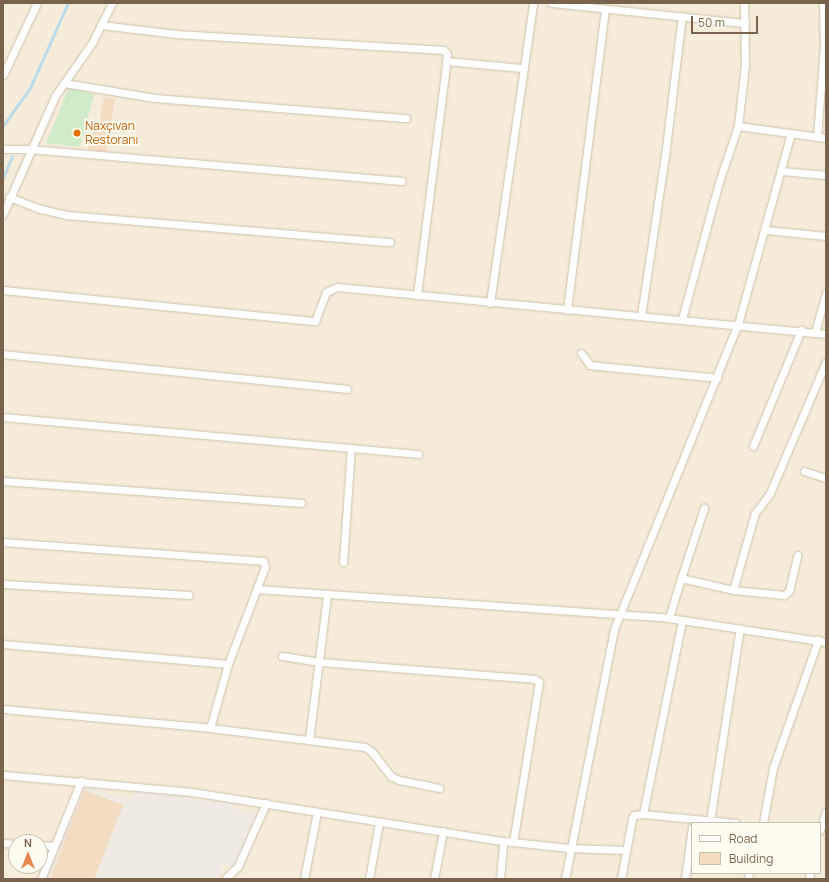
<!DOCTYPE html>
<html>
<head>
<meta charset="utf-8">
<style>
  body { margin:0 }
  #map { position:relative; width:829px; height:882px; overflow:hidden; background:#fdf8eb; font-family:Manrope,sans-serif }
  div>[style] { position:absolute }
  .residential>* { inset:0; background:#f5ecd9 }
  .industrial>* { inset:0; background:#efeae3 }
  .green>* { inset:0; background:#d1ecc8 }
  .stream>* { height:2.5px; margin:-1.25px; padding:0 1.25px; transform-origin:1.25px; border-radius:1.25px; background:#bedce8 }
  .building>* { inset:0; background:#f3dcc2 }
  .roads { filter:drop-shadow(0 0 1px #d0c2af) drop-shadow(0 0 1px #d0c2af) }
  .street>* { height:7px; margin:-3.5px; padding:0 3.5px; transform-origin:3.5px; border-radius:3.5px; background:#fff }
  .dots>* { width:11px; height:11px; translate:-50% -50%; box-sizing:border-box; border:2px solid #fffcf2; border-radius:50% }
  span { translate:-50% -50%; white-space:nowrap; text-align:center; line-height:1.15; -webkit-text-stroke:3.5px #fffcf2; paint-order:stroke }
  .food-label { font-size:12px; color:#c56008 }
  .left { translate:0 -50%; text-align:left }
  .frame { position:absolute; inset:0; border:4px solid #79634c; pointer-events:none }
  .legend { position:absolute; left:691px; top:822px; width:130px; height:52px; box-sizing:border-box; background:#fffcf2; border:1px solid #c9bfb0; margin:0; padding:5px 7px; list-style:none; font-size:12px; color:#79634c }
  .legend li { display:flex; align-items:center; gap:8px; height:20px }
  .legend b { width:20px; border:1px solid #c9bfb0 }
  .north { position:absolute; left:8px; top:834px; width:40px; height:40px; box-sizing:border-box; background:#fffcf2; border:1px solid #c9bfb0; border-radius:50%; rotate:0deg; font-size:11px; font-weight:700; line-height:16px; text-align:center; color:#79634c }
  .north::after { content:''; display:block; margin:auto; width:14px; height:18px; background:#e7864f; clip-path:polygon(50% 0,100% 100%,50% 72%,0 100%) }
  .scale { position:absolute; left:691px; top:16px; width:67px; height:18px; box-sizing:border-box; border:2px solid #79634c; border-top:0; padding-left:5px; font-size:12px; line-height:14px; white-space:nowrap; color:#79634c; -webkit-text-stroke:3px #fffcf2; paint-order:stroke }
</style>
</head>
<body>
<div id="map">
  <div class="residential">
    <i style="clip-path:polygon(evenodd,3px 3px,826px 3px,826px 879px,3px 879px,3px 3px,692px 823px,820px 823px,820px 873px,692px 873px,692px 823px,3px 3px,16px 842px,40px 842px,40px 866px,16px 866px,16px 842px)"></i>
  </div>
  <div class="industrial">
    <i style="clip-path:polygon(83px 786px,131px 799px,136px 791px,235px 804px,234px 809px,258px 812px,234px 866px,223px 865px,219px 879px,46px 879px)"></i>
  </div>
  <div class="green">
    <i style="clip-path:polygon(69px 88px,94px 94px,80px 147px,46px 143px)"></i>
  </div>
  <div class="stream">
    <i style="left:3px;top:126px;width:47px;rotate:-54.6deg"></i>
    <i style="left:30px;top:88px;width:93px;rotate:-65.9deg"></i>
    <i style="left:3px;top:178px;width:23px;rotate:-67deg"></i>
  </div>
  <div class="building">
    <i style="clip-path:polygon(104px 97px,115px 99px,106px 152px,88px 149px,92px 128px,98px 129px)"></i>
    <i style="clip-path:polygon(84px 790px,123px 805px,94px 879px,50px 879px)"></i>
  </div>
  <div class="roads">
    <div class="street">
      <i style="left:551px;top:3px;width:195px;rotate:5.9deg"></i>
      <i style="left:101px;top:25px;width:76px;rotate:6.8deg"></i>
      <i style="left:176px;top:34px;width:268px;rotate:3.4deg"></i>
      <i style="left:444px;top:50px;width:5px;rotate:53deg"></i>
      <i style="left:447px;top:54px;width:27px;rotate:96deg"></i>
      <i style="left:444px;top:81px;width:216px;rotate:97.2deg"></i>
      <i style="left:446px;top:61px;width:76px;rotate:5.3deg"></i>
      <i style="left:3px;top:75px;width:80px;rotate:-64.7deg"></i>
      <i style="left:64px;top:83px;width:92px;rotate:9.4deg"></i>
      <i style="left:155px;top:98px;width:252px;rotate:4.6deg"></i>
      <i style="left:738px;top:126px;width:89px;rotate:7.8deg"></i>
      <i style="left:817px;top:137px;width:91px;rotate:-85.6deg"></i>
      <i style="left:824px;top:46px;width:43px;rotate:-91.3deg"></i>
      <i style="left:3px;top:149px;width:27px"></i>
      <i style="left:30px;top:149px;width:373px;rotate:4.9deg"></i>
      <i style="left:781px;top:171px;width:45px;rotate:5.1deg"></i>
      <i style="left:9px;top:197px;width:34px;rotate:21deg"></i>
      <i style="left:41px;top:209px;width:26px;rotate:13deg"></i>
      <i style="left:66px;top:215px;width:325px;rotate:4.8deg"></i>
      <i style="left:3px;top:214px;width:129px;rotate:-66.2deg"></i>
      <i style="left:55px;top:96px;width:65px;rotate:-55.1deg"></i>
      <i style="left:92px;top:43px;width:45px;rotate:-63.4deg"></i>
      <i style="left:766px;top:230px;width:60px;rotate:5.7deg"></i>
      <i style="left:3px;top:290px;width:314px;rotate:5.7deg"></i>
      <i style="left:315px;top:321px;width:31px;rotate:-69deg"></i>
      <i style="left:326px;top:292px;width:12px;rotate:-24deg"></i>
      <i style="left:337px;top:287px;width:491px;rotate:5.5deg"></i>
      <i style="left:490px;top:303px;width:303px;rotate:-81.8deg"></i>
      <i style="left:567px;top:310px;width:302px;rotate:-82.8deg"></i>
      <i style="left:641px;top:316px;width:162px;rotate:-81.5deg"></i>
      <i style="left:665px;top:156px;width:141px;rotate:-83.1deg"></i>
      <i style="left:682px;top:319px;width:142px;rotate:-74.9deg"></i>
      <i style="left:719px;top:182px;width:59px;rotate:-71.3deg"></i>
      <i style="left:738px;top:126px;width:61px;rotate:-83.5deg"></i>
      <i style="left:745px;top:65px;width:62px;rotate:-90.9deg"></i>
      <i style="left:815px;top:332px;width:41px;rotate:-74.2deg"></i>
      <i style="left:581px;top:353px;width:15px;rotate:53deg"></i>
      <i style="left:590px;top:365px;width:128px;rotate:5.8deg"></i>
      <i style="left:3px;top:354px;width:346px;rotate:5.8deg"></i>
      <i style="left:3px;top:417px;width:417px;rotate:5.1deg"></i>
      <i style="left:753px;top:446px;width:126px;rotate:-67.5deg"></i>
      <i style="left:804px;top:471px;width:23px;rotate:18deg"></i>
      <i style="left:3px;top:481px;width:299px;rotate:4.2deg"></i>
      <i style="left:3px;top:542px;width:261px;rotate:4.2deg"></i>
      <i style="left:263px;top:561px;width:6px;rotate:72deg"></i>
      <i style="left:265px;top:567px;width:104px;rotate:110.9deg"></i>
      <i style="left:228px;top:664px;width:66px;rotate:105.7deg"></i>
      <i style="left:343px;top:562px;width:114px;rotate:-86deg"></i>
      <i style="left:681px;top:578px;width:74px;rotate:-71.8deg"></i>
      <i style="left:3px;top:584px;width:186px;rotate:3.4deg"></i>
      <i style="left:257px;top:589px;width:413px;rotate:4deg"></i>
      <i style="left:669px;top:618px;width:159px;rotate:8.7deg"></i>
      <i style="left:733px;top:590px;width:51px;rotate:5.6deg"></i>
      <i style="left:784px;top:595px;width:6px;rotate:-39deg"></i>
      <i style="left:789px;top:591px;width:37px;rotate:-77deg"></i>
      <i style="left:669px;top:618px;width:42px;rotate:-73.3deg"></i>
      <i style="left:681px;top:578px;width:53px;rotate:13deg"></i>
      <i style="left:733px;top:590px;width:80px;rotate:-74.1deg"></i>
      <i style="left:755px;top:513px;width:25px;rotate:-53deg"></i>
      <i style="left:770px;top:493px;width:142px;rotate:-66.9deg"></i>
      <i style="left:3px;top:644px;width:226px;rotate:5.1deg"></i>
      <i style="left:282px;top:656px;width:38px;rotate:9deg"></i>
      <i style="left:320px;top:662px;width:215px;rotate:4.5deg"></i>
      <i style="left:534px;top:679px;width:6px;rotate:31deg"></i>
      <i style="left:539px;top:682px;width:162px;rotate:99.2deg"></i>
      <i style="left:3px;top:709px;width:208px;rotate:5.2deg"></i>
      <i style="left:210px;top:728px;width:156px;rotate:7deg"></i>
      <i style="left:365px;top:747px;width:9px;rotate:36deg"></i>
      <i style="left:372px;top:752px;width:31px;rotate:52deg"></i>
      <i style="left:391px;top:776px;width:9px;rotate:27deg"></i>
      <i style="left:399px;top:780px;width:41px;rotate:11.3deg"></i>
      <i style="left:309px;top:740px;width:146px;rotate:-82.9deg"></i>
      <i style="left:3px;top:775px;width:190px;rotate:5.1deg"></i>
      <i style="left:192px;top:792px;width:315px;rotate:9deg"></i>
      <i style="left:503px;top:841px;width:66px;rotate:6.1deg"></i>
      <i style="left:569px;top:848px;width:57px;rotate:2deg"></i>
      <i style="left:643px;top:814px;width:93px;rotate:5.5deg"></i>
      <i style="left:710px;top:821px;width:195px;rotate:-81.2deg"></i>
      <i style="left:763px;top:823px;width:56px;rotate:-79.7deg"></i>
      <i style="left:773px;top:768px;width:136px;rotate:-70.6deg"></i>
      <i style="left:820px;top:830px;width:19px;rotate:-72deg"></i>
      <i style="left:3px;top:843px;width:13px;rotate:4deg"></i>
      <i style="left:40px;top:845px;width:13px;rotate:4deg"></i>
      <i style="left:41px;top:879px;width:106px;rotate:-67.8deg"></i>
      <i style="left:225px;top:879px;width:18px;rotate:-45deg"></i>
      <i style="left:238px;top:866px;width:69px;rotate:-66deg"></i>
      <i style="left:304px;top:879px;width:68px;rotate:-79deg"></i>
      <i style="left:369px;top:879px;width:58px;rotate:-80deg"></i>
      <i style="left:434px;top:879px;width:49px;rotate:-79.4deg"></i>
      <i style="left:500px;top:879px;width:38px;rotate:-85deg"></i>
      <i style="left:565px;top:879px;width:255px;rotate:-78.9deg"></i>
      <i style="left:614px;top:629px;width:329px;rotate:-67.9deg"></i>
      <i style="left:738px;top:324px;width:198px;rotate:-74.5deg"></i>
      <i style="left:621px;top:879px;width:61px;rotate:-79.6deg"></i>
      <i style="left:632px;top:819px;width:4px;rotate:-63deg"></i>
      <i style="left:634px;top:815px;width:9px;rotate:-6deg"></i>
      <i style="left:643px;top:814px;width:198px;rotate:-78.6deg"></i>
      <i style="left:685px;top:879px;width:52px;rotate:-82.3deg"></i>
      <i style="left:748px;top:879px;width:6px;rotate:-81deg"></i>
      <i style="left:809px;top:879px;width:6px;rotate:-81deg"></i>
    </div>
  </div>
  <div class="dots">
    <i style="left:77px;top:133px;background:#e8710a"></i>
  </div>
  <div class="food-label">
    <span class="left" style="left:85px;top:133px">Naxçıvan<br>Restoranı</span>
  </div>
  <div class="frame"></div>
  <ul class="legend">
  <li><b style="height:5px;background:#fff"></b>Road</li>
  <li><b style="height:11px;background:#f3dcc2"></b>Building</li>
  </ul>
  <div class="north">N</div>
  <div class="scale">50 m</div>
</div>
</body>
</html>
